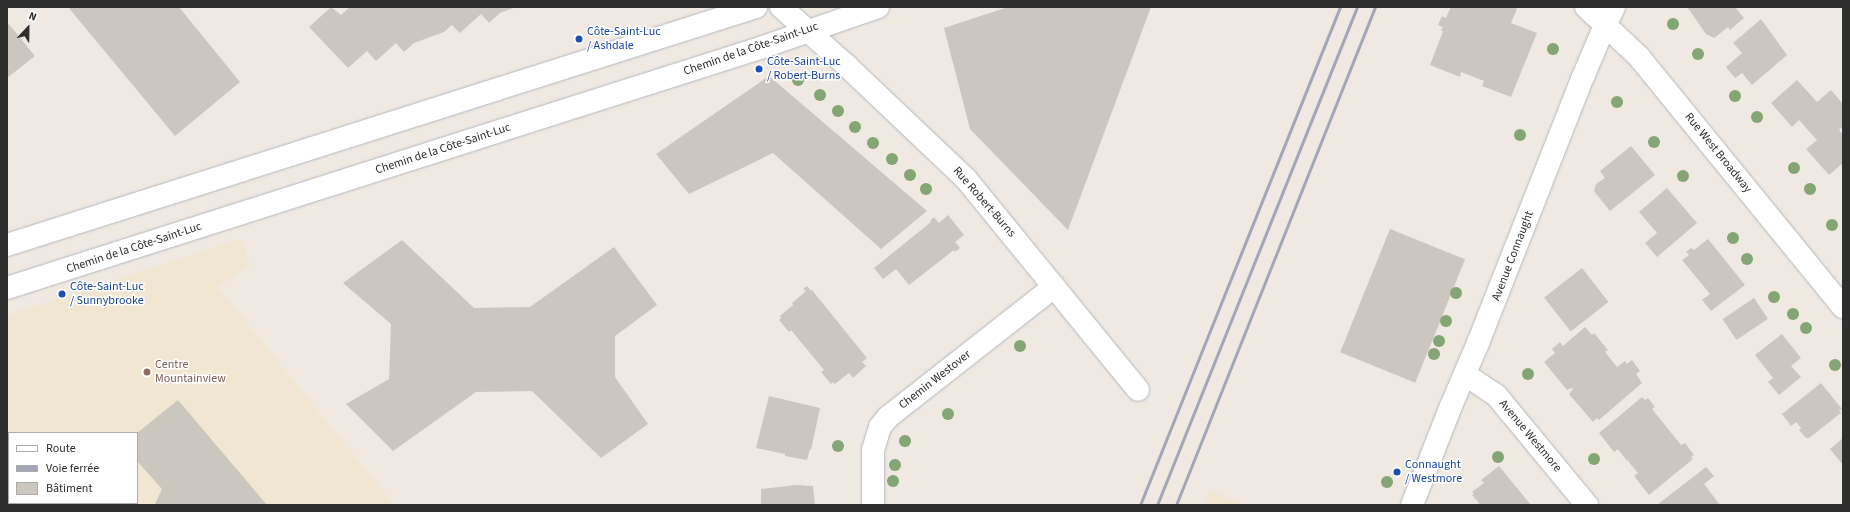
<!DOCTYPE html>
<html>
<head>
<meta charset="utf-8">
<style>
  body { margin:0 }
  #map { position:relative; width:1850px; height:512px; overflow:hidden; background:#efe9e1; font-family:"Source Sans 3",sans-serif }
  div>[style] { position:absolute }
  .education>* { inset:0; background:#f0e6d1 }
  .building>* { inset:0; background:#cbc7bf; transform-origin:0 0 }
  .roads { filter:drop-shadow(0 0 1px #b4b7c1) drop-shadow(0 0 1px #b4b7c1) }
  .minor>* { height:22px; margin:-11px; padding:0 11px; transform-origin:11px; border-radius:11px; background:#fff }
  .tertiary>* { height:22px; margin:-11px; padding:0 11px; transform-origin:11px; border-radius:11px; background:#fff }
  .secondary>* { height:22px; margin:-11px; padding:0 11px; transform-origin:11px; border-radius:11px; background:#fff }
  .rail>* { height:3px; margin:-1.5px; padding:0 1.5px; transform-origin:1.5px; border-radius:1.5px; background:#a3a6b8 }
  .trees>* { width:12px; height:12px; margin:-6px; border-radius:50%; background:#84a574 }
  .dots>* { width:11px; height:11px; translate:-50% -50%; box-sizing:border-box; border:2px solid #fff; border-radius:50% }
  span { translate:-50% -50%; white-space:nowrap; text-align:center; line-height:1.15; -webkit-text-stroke:3px #fff; paint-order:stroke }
  .transit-label { font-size:12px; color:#164399 }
  .left { translate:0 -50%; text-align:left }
  .street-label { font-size:12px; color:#2e2e2e }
  .education-label { font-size:12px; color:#785e54 }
  .frame { position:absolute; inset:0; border:8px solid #2e2e2e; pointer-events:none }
  .legend { position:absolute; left:8px; top:432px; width:130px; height:72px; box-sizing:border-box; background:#fff; border:1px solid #ababab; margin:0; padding:5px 7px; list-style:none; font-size:12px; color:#2e2e2e }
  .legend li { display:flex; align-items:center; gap:8px; height:20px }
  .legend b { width:20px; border:1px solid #ababab }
  .north { position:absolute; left:8px; top:8px; width:40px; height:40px; -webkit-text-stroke:3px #fff; paint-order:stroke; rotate:22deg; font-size:11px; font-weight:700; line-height:16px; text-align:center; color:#2e2e2e }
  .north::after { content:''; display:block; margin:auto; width:14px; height:18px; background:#2e2e2e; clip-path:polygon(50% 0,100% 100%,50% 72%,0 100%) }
</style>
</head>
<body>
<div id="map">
  <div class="education">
    <i style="clip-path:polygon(241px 239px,250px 265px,218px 287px,394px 505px,69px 505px,68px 503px,137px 503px,137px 433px,10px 433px,7px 430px,7px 315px)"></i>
    <i style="clip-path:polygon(1209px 490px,1244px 505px,1203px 505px)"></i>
  </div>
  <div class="building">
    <i style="clip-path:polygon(68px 7px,179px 7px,240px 82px,175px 136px)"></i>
    <i style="clip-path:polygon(331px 7px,341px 15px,350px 7px,516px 7px,500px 13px,489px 23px,481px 14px,460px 33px,452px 25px,444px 32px,414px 43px,404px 52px,396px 43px,376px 61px,367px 51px,348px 68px,309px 27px)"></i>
    <i style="clip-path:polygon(1008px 7px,1151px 7px,1068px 230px,970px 129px,944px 28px)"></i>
    <i style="clip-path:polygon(1451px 7px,1513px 7px,1517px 9px,1511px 23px,1537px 33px,1511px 97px,1482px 86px,1484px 81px,1461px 72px,1460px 77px,1430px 65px,1443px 31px,1441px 30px,1443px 27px,1438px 25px,1442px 16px,1446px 18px)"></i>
    <i style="clip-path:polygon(1735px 7px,1744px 18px,1730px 30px,1728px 27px,1714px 38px,1706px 34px,1688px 8px)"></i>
    <i style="clip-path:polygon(1761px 19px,1787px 55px,1752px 85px,1742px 73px,1735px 78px,1726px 67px,1742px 53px,1733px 43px)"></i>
    <i style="clip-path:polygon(7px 22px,35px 56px,7px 78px)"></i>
    <i style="clip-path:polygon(769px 76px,927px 211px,881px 249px,773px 153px,689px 194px,656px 154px)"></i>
    <i style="clip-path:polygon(1797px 80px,1817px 102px,1831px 90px,1843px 104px,1843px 126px,1839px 130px,1843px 135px,1843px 163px,1829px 175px,1806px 149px,1817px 140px,1799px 120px,1792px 127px,1771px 103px)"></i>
    <i style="clip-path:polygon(1631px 146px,1655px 175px,1610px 211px,1594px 191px,1596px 184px,1605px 178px,1600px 171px)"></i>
    <i style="clip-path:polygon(1667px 188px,1697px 223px,1657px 257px,1645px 243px,1657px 233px,1639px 212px)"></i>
    <i style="clip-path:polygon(948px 215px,964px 235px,955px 242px,960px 248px,955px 252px,954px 250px,909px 285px,896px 269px,883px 279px,874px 268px,931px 222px,930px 221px,934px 217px,939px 223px)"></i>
    <i style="left:1390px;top:229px;width:81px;height:133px;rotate:22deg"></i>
    <i style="clip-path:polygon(1708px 239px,1745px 285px,1711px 311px,1702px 300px,1710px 294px,1682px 260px,1689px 255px,1686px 252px,1691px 248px,1694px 250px)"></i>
    <i style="clip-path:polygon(402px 240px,474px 308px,530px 307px,614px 247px,657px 305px,615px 336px,615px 377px,648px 424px,601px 458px,532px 391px,476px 392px,393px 451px,346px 404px,389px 379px,391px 324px,343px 283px)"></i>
    <i style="left:1582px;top:268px;width:43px;height:48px;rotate:52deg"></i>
    <i style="clip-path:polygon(807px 286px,811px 291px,812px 290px,867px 358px,862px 362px,866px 366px,853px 378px,849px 373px,835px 384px,833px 382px,831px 384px,821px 372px,824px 370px,791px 330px,789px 332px,779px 320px,781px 318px,780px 316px,793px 305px,792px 303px,806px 291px,803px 289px)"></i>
    <i style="left:1754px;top:298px;width:25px;height:38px;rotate:56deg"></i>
    <i style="clip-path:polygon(1585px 327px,1592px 335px,1594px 333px,1608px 350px,1605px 352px,1617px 367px,1625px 361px,1627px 364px,1632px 360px,1640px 371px,1636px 374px,1642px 383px,1599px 420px,1597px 418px,1593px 422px,1569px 394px,1573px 389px,1571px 388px,1567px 390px,1544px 362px,1555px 353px,1552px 349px,1560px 342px,1563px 346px)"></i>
    <i style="clip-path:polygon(1782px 334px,1801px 358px,1791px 366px,1801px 377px,1779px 395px,1768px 382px,1773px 378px,1755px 355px)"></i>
    <i style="clip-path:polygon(1821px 383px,1842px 409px,1839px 410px,1841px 413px,1809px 438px,1806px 438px,1799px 430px,1801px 428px,1796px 422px,1791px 426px,1782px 414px)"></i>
    <i style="clip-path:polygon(769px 396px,820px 408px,811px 450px,810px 449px,807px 460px,785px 456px,785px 454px,756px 448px)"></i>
    <i style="clip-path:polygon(1642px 397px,1645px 400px,1648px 398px,1655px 407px,1652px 409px,1681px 445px,1685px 443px,1694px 455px,1691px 457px,1693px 459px,1649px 495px,1634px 476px,1638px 473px,1628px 461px,1630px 459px,1627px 461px,1618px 449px,1614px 452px,1599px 433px)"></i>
    <i style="clip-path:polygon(178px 400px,267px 505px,156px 505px,155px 504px,162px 489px,137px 461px,137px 433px)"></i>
    <i style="clip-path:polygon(1843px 438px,1843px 465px,1830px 449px)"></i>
    <i style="clip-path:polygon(1499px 466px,1531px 505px,1477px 505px,1479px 503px,1472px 495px,1474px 494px,1472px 492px,1484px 483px,1481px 480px)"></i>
    <i style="clip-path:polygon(1706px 467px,1714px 476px,1704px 484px,1720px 505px,1657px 505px)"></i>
    <i style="clip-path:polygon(796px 485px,813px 486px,815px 505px,761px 505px,761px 489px)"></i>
  </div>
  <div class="roads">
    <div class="minor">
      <i style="left:781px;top:7px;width:89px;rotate:41.8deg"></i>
      <i style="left:847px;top:66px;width:164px;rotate:43.5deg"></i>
      <i style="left:966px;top:179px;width:272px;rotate:50.8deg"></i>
      <i style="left:1466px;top:375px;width:36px;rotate:34deg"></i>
      <i style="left:1496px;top:395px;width:143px;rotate:50.4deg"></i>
      <i style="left:7px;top:467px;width:4px;rotate:56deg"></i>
      <i style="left:36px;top:503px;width:3px;rotate:45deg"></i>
      <i style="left:873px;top:505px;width:55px;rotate:-90deg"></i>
      <i style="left:873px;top:450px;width:24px;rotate:-73deg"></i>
      <i style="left:880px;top:427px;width:13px;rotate:-51deg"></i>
      <i style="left:888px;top:417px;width:211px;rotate:-38.1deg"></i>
      <i style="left:1412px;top:505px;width:106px;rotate:-68.5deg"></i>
      <i style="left:1451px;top:406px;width:69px;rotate:-66.8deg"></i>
      <i style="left:1478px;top:343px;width:286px;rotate:-68.5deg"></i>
      <i style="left:1583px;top:77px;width:56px;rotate:-67.1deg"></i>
    </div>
    <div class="tertiary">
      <i style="left:1586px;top:7px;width:73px;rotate:43.3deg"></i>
      <i style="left:1639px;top:57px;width:323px;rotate:50.8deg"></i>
      <i style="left:1605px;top:25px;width:20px;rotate:-63deg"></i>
    </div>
    <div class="secondary">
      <i style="left:7px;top:245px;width:786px;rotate:-17.63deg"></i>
      <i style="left:7px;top:288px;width:793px;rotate:-17.68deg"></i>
      <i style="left:763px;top:47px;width:122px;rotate:-19.2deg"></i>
    </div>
  </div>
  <div class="rail">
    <i style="left:1140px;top:505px;width:537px;rotate:-68.12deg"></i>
    <i style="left:1157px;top:505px;width:537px;rotate:-68.12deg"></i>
    <i style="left:1176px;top:505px;width:536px;rotate:-68.22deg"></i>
  </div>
  <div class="trees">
    <i style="left:1673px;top:24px"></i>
    <i style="left:1553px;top:49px"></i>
    <i style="left:1698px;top:54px"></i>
    <i style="left:798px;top:80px"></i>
    <i style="left:820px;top:95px"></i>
    <i style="left:1735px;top:96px"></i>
    <i style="left:1617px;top:102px"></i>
    <i style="left:838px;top:111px"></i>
    <i style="left:1757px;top:117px"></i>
    <i style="left:855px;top:127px"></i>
    <i style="left:1520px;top:135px"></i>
    <i style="left:1654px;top:142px"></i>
    <i style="left:873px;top:143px"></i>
    <i style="left:892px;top:159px"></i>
    <i style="left:1794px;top:168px"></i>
    <i style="left:910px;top:175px"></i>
    <i style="left:1683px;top:176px"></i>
    <i style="left:926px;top:189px"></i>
    <i style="left:1810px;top:189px"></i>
    <i style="left:1832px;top:225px"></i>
    <i style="left:1733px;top:238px"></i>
    <i style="left:1747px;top:259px"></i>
    <i style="left:1456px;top:293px"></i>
    <i style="left:1774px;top:297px"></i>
    <i style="left:1793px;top:314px"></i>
    <i style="left:1446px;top:321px"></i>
    <i style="left:1806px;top:328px"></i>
    <i style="left:1439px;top:341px"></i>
    <i style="left:1020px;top:346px"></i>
    <i style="left:1434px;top:354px"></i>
    <i style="left:1835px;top:365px"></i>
    <i style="left:1528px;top:374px"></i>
    <i style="left:948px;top:414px"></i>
    <i style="left:905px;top:441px"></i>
    <i style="left:838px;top:446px"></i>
    <i style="left:1498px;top:457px"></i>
    <i style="left:1594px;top:459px"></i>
    <i style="left:895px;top:465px"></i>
    <i style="left:893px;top:481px"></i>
    <i style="left:1387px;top:482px"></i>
  </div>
  <div class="dots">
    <i style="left:579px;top:39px;background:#1a4fb4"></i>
    <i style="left:759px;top:69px;background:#1a4fb4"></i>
    <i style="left:62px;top:294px;background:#1a4fb4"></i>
    <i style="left:147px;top:372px;background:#8d6e63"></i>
    <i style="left:1397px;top:472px;background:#1a4fb4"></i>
  </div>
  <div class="transit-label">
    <span class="left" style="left:587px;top:39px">Côte-Saint-Luc<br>/ Ashdale</span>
    <span class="left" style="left:767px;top:69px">Côte-Saint-Luc<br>/ Robert-Burns</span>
    <span class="left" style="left:70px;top:294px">Côte-Saint-Luc<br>/ Sunnybrooke</span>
    <span class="left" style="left:1405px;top:472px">Connaught<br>/ Westmore</span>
  </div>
  <div class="street-label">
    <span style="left:751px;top:49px;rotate:-19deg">Chemin de la Côte-Saint-Luc</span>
    <span style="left:443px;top:149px;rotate:-18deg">Chemin de la Côte-Saint-Luc</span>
    <span style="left:1718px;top:153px;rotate:51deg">Rue West Broadway</span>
    <span style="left:984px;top:202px;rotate:49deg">Rue Robert-Burns</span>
    <span style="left:134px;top:248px;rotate:-18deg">Chemin de la Côte-Saint-Luc</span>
    <span style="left:1513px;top:256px;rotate:-69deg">Avenue Connaught</span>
    <span style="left:935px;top:380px;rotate:-38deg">Chemin Westover</span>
    <span style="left:1530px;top:436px;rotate:50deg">Avenue Westmore</span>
  </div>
  <div class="education-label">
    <span class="left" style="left:155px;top:372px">Centre<br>Mountainview</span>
  </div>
  <div class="frame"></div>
  <ul class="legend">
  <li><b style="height:5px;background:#fff"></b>Route</li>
  <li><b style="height:5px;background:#a3a6b8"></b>Voie ferrée</li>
  <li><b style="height:11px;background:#cbc7bf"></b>Bâtiment</li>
  </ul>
  <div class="north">N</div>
</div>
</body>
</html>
